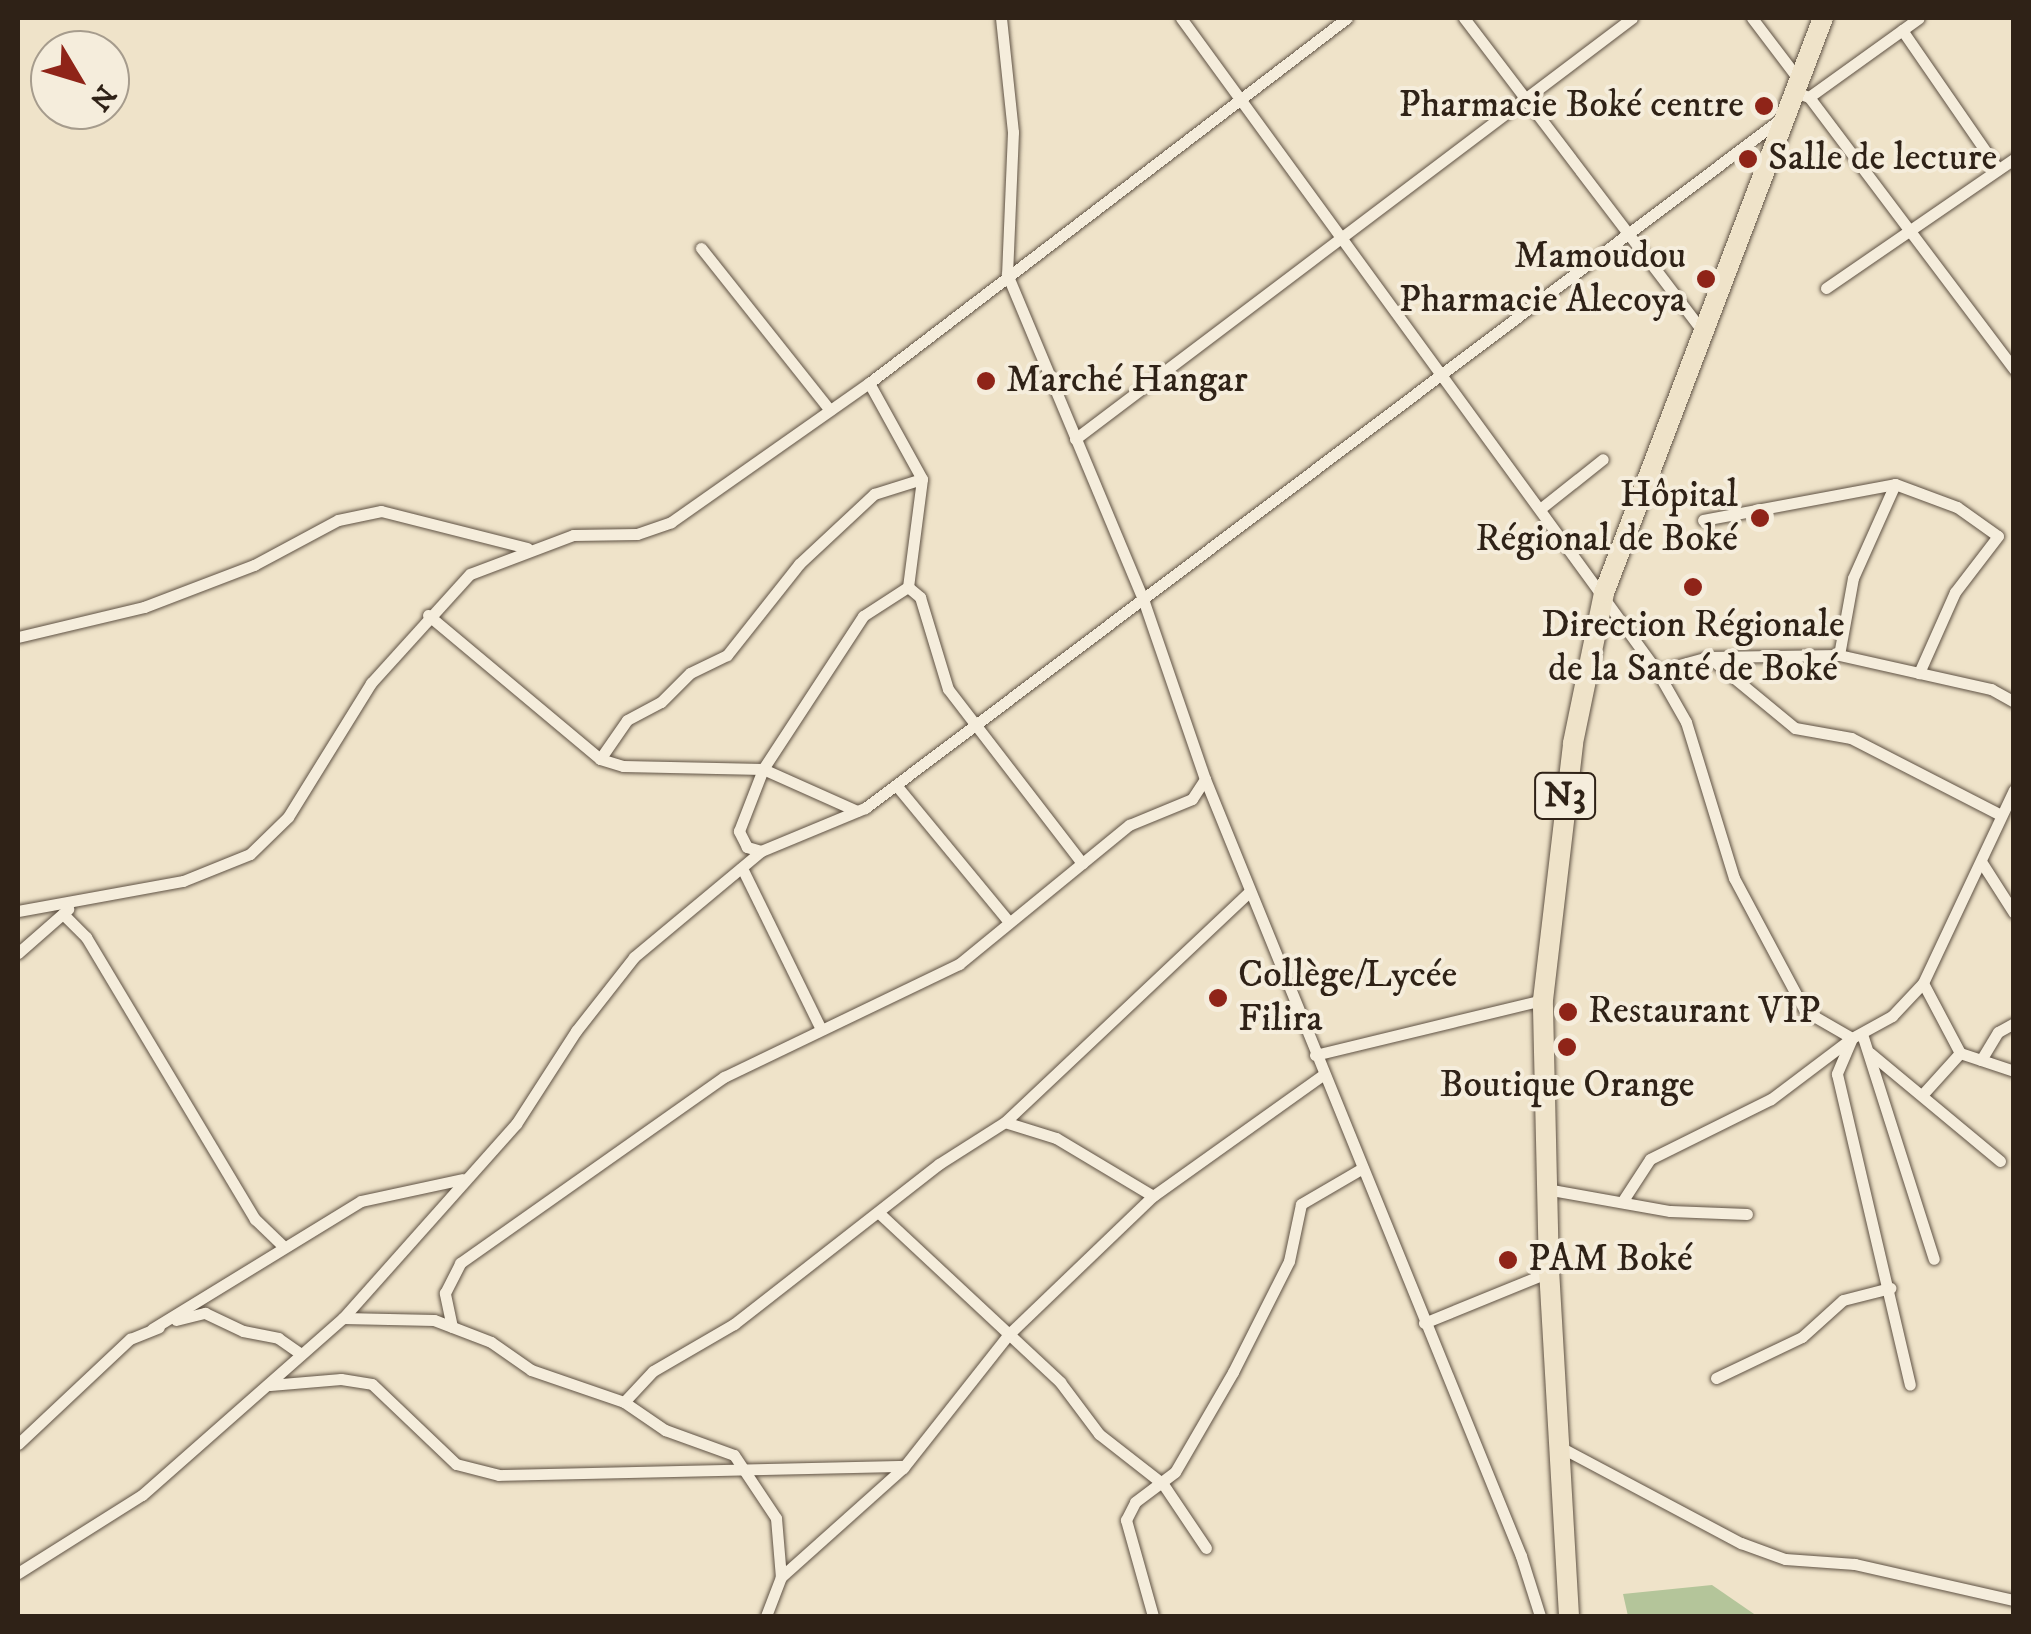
<!DOCTYPE html>
<html>
<head>
<meta charset="utf-8">
<style>
  body { margin:0 }
  #map { position:relative; width:2031px; height:1634px; overflow:hidden; background:#efe3c9; font-family:"IM FELL DW Pica",serif }
  div>[style] { position:absolute }
  .green>* { inset:0; background:#b4c59a }
  .roads { filter:drop-shadow(0 0 2px #5f5244) drop-shadow(0 0 2px #5f5244) }
  .street>* { height:11px; margin:-5.5px; padding:0 5.5px; transform-origin:5.5px; border-radius:5.5px; background:#f5eddc }
  .highway>* { height:20px; margin:-10px; padding:0 10px; transform-origin:10px; border-radius:10px; background:#efe3c9 }
  .dots>* { width:28px; height:28px; translate:-50% -50%; box-sizing:border-box; border:5px solid #f5eddc; border-radius:50% }
  span { translate:-50% -50%; white-space:nowrap; text-align:center; line-height:1.15; -webkit-text-stroke:8px #f5eddc; paint-order:stroke }
  .shield-label span { padding:2px 8px; background:#f5eddc; border:2px solid; border-radius:8px; -webkit-text-stroke-width:0 }
  .shield-label { font-size:35px; color:#2f2217; font-weight:700 }
  .poi-label { font-size:38px; color:#2f2217 }
  .right { translate:-100% -50%; text-align:right }
  .left { translate:0 -50%; text-align:left }
  .frame { position:absolute; inset:0; border:20px solid #2f2217; pointer-events:none }
  .north { position:absolute; left:30px; top:30px; width:100px; height:100px; box-sizing:border-box; background:#f5eddc; border:2px solid #a69c8d; border-radius:50%; rotate:128deg; font-size:28px; font-weight:700; line-height:40px; text-align:center; color:#2f2217 }
  .north::after { content:''; display:block; margin:auto; width:35px; height:45px; background:#8f2418; clip-path:polygon(50% 0,100% 100%,50% 72%,0 100%) }
</style>
</head>
<body>
<div id="map">
  <div class="green">
    <i style="clip-path:polygon(1712px 1585px,1757px 1616px,1628px 1616px,1623px 1594px)"></i>
  </div>
  <div class="roads">
    <div class="street">
      <i style="left:1001px;top:18px;width:115px;rotate:84deg"></i>
      <i style="left:1013px;top:132px;width:142px;rotate:92.4deg"></i>
      <i style="left:1007px;top:274px;width:355px;rotate:67.3deg"></i>
      <i style="left:1144px;top:602px;width:187px;rotate:71deg"></i>
      <i style="left:1205px;top:779px;width:839px;rotate:67.87deg"></i>
      <i style="left:1521px;top:1556px;width:63px;rotate:72.4deg"></i>
      <i style="left:1181px;top:18px;width:808px;rotate:53.91deg"></i>
      <i style="left:1657px;top:671px;width:59px;rotate:60.4deg"></i>
      <i style="left:1686px;top:722px;width:163px;rotate:72.9deg"></i>
      <i style="left:1734px;top:878px;width:151px;rotate:61.9deg"></i>
      <i style="left:1805px;top:1011px;width:54px;rotate:29.9deg"></i>
      <i style="left:1852px;top:1038px;width:46px;rotate:-28.8deg"></i>
      <i style="left:1892px;top:1016px;width:45px;rotate:-46.8deg"></i>
      <i style="left:1923px;top:983px;width:213px;rotate:-64.8deg"></i>
      <i style="left:1464px;top:18px;width:395px;rotate:52.7deg"></i>
      <i style="left:1752px;top:18px;width:78px;rotate:52.8deg"></i>
      <i style="left:1902px;top:30px;width:169px;rotate:55.4deg"></i>
      <i style="left:1795px;top:92px;width:15px;rotate:20deg"></i>
      <i style="left:1809px;top:97px;width:341px;rotate:53deg"></i>
      <i style="left:1809px;top:97px;width:135px;rotate:-35.7deg"></i>
      <i style="left:701px;top:248px;width:207px;rotate:51.5deg"></i>
      <i style="left:1826px;top:288px;width:228px;rotate:-34.5deg"></i>
      <i style="left:1075px;top:439px;width:698px;rotate:-37.08deg"></i>
      <i style="left:1540px;top:509px;width:80px;rotate:-38.4deg"></i>
      <i style="left:1703px;top:520px;width:195px;rotate:-10.6deg"></i>
      <i style="left:1895px;top:484px;width:66px;rotate:20.4deg"></i>
      <i style="left:1957px;top:507px;width:50px;rotate:35.3deg"></i>
      <i style="left:1998px;top:536px;width:71px;rotate:127.5deg"></i>
      <i style="left:1955px;top:592px;width:89px;rotate:114deg"></i>
      <i style="left:908px;top:587px;width:16px;rotate:40deg"></i>
      <i style="left:920px;top:597px;width:96px;rotate:73.1deg"></i>
      <i style="left:948px;top:689px;width:220px;rotate:52.4deg"></i>
      <i style="left:428px;top:615px;width:224px;rotate:39.9deg"></i>
      <i style="left:600px;top:759px;width:24px;rotate:17deg"></i>
      <i style="left:623px;top:766px;width:140px;rotate:1.2deg"></i>
      <i style="left:763px;top:769px;width:103px;rotate:24.1deg"></i>
      <i style="left:18px;top:637px;width:130px;rotate:-13.4deg"></i>
      <i style="left:144px;top:607px;width:118px;rotate:-20.9deg"></i>
      <i style="left:254px;top:565px;width:95px;rotate:-28.2deg"></i>
      <i style="left:338px;top:520px;width:44px;rotate:-11.8deg"></i>
      <i style="left:381px;top:511px;width:151px;rotate:14.2deg"></i>
      <i style="left:1839px;top:655px;width:78px;rotate:-79.7deg"></i>
      <i style="left:1853px;top:578px;width:103px;rotate:-65.9deg"></i>
      <i style="left:1710px;top:658px;width:110px;rotate:39.5deg"></i>
      <i style="left:1795px;top:728px;width:57px;rotate:10.1deg"></i>
      <i style="left:1851px;top:738px;width:169px;rotate:27.2deg"></i>
      <i style="left:1657px;top:671px;width:54px;rotate:-15.1deg"></i>
      <i style="left:1709px;top:657px;width:130px;rotate:-0.9deg"></i>
      <i style="left:1839px;top:655px;width:156px;rotate:12.6deg"></i>
      <i style="left:1991px;top:689px;width:26px;rotate:29deg"></i>
      <i style="left:600px;top:759px;width:47px;rotate:-55.3deg"></i>
      <i style="left:627px;top:720px;width:38px;rotate:-28deg"></i>
      <i style="left:661px;top:702px;width:41px;rotate:-45deg"></i>
      <i style="left:690px;top:673px;width:41px;rotate:-25.9deg"></i>
      <i style="left:727px;top:655px;width:116px;rotate:-51.6deg"></i>
      <i style="left:799px;top:564px;width:103px;rotate:-43deg"></i>
      <i style="left:874px;top:494px;width:50px;rotate:-17.4deg"></i>
      <i style="left:896px;top:785px;width:178px;rotate:50.5deg"></i>
      <i style="left:761px;top:851px;width:15px;rotate:-164deg"></i>
      <i style="left:747px;top:847px;width:18px;rotate:-117deg"></i>
      <i style="left:739px;top:831px;width:66px;rotate:-68.8deg"></i>
      <i style="left:763px;top:769px;width:183px;rotate:-56.8deg"></i>
      <i style="left:863px;top:616px;width:54px;rotate:-32.8deg"></i>
      <i style="left:908px;top:587px;width:109px;rotate:-82.6deg"></i>
      <i style="left:922px;top:479px;width:110px;rotate:-118.9deg"></i>
      <i style="left:1982px;top:863px;width:59px;rotate:57.4deg"></i>
      <i style="left:742px;top:868px;width:177px;rotate:63.9deg"></i>
      <i style="left:18px;top:911px;width:168px;rotate:-10.3deg"></i>
      <i style="left:183px;top:881px;width:72px;rotate:-21.9deg"></i>
      <i style="left:250px;top:854px;width:53px;rotate:-44.2deg"></i>
      <i style="left:288px;top:817px;width:158px;rotate:-58.2deg"></i>
      <i style="left:371px;top:683px;width:147px;rotate:-47.8deg"></i>
      <i style="left:470px;top:574px;width:110px;rotate:-20.7deg"></i>
      <i style="left:573px;top:535px;width:64px;rotate:-0.9deg"></i>
      <i style="left:637px;top:534px;width:36px;rotate:-19deg"></i>
      <i style="left:671px;top:522px;width:242px;rotate:-35.1deg"></i>
      <i style="left:869px;top:383px;width:601px;rotate:-37.37deg"></i>
      <i style="left:63px;top:914px;width:33px;rotate:45deg"></i>
      <i style="left:86px;top:937px;width:329px;rotate:59.1deg"></i>
      <i style="left:255px;top:1219px;width:37px;rotate:44deg"></i>
      <i style="left:18px;top:953px;width:67px;rotate:-41.3deg"></i>
      <i style="left:1923px;top:983px;width:79px;rotate:62.1deg"></i>
      <i style="left:1960px;top:1053px;width:57px;rotate:18.4deg"></i>
      <i style="left:1862px;top:1034px;width:236px;rotate:72.3deg"></i>
      <i style="left:1852px;top:1038px;width:39px;rotate:113deg"></i>
      <i style="left:1837px;top:1074px;width:319px;rotate:76.8deg"></i>
      <i style="left:1870px;top:1053px;width:169px;rotate:39.7deg"></i>
      <i style="left:1315px;top:1055px;width:235px;rotate:-13.6deg"></i>
      <i style="left:1981px;top:1060px;width:33px;rotate:-59deg"></i>
      <i style="left:1998px;top:1032px;width:18px;rotate:-29deg"></i>
      <i style="left:1922px;top:1095px;width:57px;rotate:-47.9deg"></i>
      <i style="left:1546px;top:1189px;width:126px;rotate:10.1deg"></i>
      <i style="left:1670px;top:1211px;width:77px;rotate:2.2deg"></i>
      <i style="left:1153px;top:1196px;width:113px;rotate:-149.1deg"></i>
      <i style="left:1056px;top:1138px;width:53px;rotate:-162.6deg"></i>
      <i style="left:1005px;top:1122px;width:335px;rotate:-43.3deg"></i>
      <i style="left:1622px;top:1202px;width:51px;rotate:-56.9deg"></i>
      <i style="left:1650px;top:1159px;width:135px;rotate:-26.4deg"></i>
      <i style="left:1771px;top:1099px;width:96px;rotate:-37deg"></i>
      <i style="left:879px;top:1213px;width:248px;rotate:43deg"></i>
      <i style="left:1060px;top:1382px;width:65px;rotate:53.1deg"></i>
      <i style="left:1099px;top:1434px;width:81px;rotate:38deg"></i>
      <i style="left:1163px;top:1484px;width:77px;rotate:56.1deg"></i>
      <i style="left:343px;top:1318px;width:91px;rotate:1.3deg"></i>
      <i style="left:434px;top:1320px;width:61px;rotate:21.1deg"></i>
      <i style="left:491px;top:1342px;width:49px;rotate:35deg"></i>
      <i style="left:531px;top:1370px;width:98px;rotate:19deg"></i>
      <i style="left:624px;top:1402px;width:50px;rotate:34.3deg"></i>
      <i style="left:665px;top:1430px;width:73px;rotate:19.9deg"></i>
      <i style="left:734px;top:1455px;width:76px;rotate:56.3deg"></i>
      <i style="left:776px;top:1518px;width:59px;rotate:85.2deg"></i>
      <i style="left:176px;top:1320px;width:30px;rotate:-14deg"></i>
      <i style="left:205px;top:1313px;width:42px;rotate:25.3deg"></i>
      <i style="left:243px;top:1331px;width:36px;rotate:11deg"></i>
      <i style="left:278px;top:1338px;width:28px;rotate:35deg"></i>
      <i style="left:1424px;top:1323px;width:135px;rotate:-22.2deg"></i>
      <i style="left:452px;top:1327px;width:35px;rotate:-102deg"></i>
      <i style="left:445px;top:1293px;width:34px;rotate:-63deg"></i>
      <i style="left:460px;top:1263px;width:323px;rotate:-35.2deg"></i>
      <i style="left:724px;top:1077px;width:261px;rotate:-25.7deg"></i>
      <i style="left:959px;top:964px;width:220px;rotate:-39.3deg"></i>
      <i style="left:1129px;top:825px;width:68px;rotate:-22.4deg"></i>
      <i style="left:1192px;top:799px;width:24px;rotate:-57deg"></i>
      <i style="left:152px;top:1329px;width:245px;rotate:-31.5deg"></i>
      <i style="left:361px;top:1201px;width:104px;rotate:-12.2deg"></i>
      <i style="left:1716px;top:1378px;width:95px;rotate:-25.5deg"></i>
      <i style="left:1802px;top:1337px;width:55px;rotate:-42.1deg"></i>
      <i style="left:1843px;top:1300px;width:49px;rotate:-14.3deg"></i>
      <i style="left:270px;top:1385px;width:71px;rotate:-4.8deg"></i>
      <i style="left:341px;top:1379px;width:31px;rotate:9deg"></i>
      <i style="left:372px;top:1384px;width:116px;rotate:43.6deg"></i>
      <i style="left:456px;top:1464px;width:44px;rotate:14.3deg"></i>
      <i style="left:499px;top:1475px;width:405px;rotate:-1.3deg"></i>
      <i style="left:624px;top:1402px;width:42px;rotate:-46.9deg"></i>
      <i style="left:653px;top:1371px;width:94px;rotate:-30.1deg"></i>
      <i style="left:734px;top:1324px;width:260px;rotate:-38deg"></i>
      <i style="left:939px;top:1164px;width:78px;rotate:-32.5deg"></i>
      <i style="left:18px;top:1444px;width:154px;rotate:-43.2deg"></i>
      <i style="left:130px;top:1339px;width:31px;rotate:-22deg"></i>
      <i style="left:1562px;top:1448px;width:203px;rotate:28deg"></i>
      <i style="left:1741px;top:1543px;width:47px;rotate:20deg"></i>
      <i style="left:1785px;top:1559px;width:70px;rotate:4.1deg"></i>
      <i style="left:1855px;top:1564px;width:163px;rotate:12.8deg"></i>
      <i style="left:18px;top:1573px;width:146px;rotate:-32.2deg"></i>
      <i style="left:142px;top:1495px;width:268px;rotate:-41.4deg"></i>
      <i style="left:343px;top:1318px;width:260px;rotate:-48.3deg"></i>
      <i style="left:516px;top:1124px;width:111px;rotate:-57.2deg"></i>
      <i style="left:576px;top:1031px;width:94px;rotate:-51.9deg"></i>
      <i style="left:634px;top:957px;width:165px;rotate:-39.8deg"></i>
      <i style="left:761px;top:851px;width:113px;rotate:-22.5deg"></i>
      <i style="left:865px;top:808px;width:1148px;rotate:-36.96deg"></i>
      <i style="left:766px;top:1616px;width:42px;rotate:-69deg"></i>
      <i style="left:781px;top:1577px;width:164px;rotate:-41.8deg"></i>
      <i style="left:903px;top:1468px;width:169px;rotate:-51.7deg"></i>
      <i style="left:1008px;top:1335px;width:201px;rotate:-43.8deg"></i>
      <i style="left:1153px;top:1196px;width:210px;rotate:-35.5deg"></i>
      <i style="left:1153px;top:1616px;width:100px;rotate:-105.7deg"></i>
      <i style="left:1126px;top:1520px;width:20px;rotate:-63deg"></i>
      <i style="left:1135px;top:1502px;width:50px;rotate:-36.9deg"></i>
      <i style="left:1175px;top:1472px;width:116px;rotate:-59.9deg"></i>
      <i style="left:1233px;top:1372px;width:124px;rotate:-63.2deg"></i>
      <i style="left:1289px;top:1261px;width:58px;rotate:-78.1deg"></i>
      <i style="left:1301px;top:1204px;width:69px;rotate:-30.3deg"></i>
    </div>
    <div class="highway">
      <i style="left:1569px;top:1616px;width:345px;rotate:-93.3deg"></i>
      <i style="left:1549px;top:1272px;width:272px;rotate:-91.3deg"></i>
      <i style="left:1543px;top:1000px;width:259px;rotate:-83.3deg"></i>
      <i style="left:1573px;top:743px;width:153px;rotate:-78.3deg"></i>
      <i style="left:1604px;top:593px;width:615px;rotate:-69.15deg"></i>
    </div>
  </div>
  <div class="dots">
    <i style="left:1764px;top:106px;background:#8f2418"></i>
    <i style="left:1748px;top:159px;background:#8f2418"></i>
    <i style="left:1706px;top:279px;background:#8f2418"></i>
    <i style="left:986px;top:381px;background:#8f2418"></i>
    <i style="left:1760px;top:518px;background:#8f2418"></i>
    <i style="left:1693px;top:587px;background:#8f2418"></i>
    <i style="left:1218px;top:998px;background:#8f2418"></i>
    <i style="left:1568px;top:1012px;background:#8f2418"></i>
    <i style="left:1567px;top:1047px;background:#8f2418"></i>
    <i style="left:1508px;top:1260px;background:#8f2418"></i>
  </div>
  <div class="shield-label">
    <span style="left:1565px;top:796px">N3</span>
  </div>
  <div class="poi-label">
    <span class="right" style="left:1744px;top:106px">Pharmacie Boké centre</span>
    <span class="left" style="left:1768px;top:159px">Salle de lecture</span>
    <span class="right" style="left:1686px;top:279px">Mamoudou<br>Pharmacie Alecoya</span>
    <span class="left" style="left:1006px;top:381px">Marché Hangar</span>
    <span class="right" style="left:1738px;top:518px">Hôpital<br>Régional de Boké</span>
    <span style="left:1693px;top:648px">Direction Régionale<br>de la Santé de Boké</span>
    <span class="left" style="left:1238px;top:998px">Collège/Lycée<br>Filira</span>
    <span class="left" style="left:1588px;top:1012px">Restaurant VIP</span>
    <span style="left:1567px;top:1086px">Boutique Orange</span>
    <span class="left" style="left:1528px;top:1260px">PAM Boké</span>
  </div>
  <div class="frame"></div>
  <div class="north">N</div>
</div>
</body>
</html>
